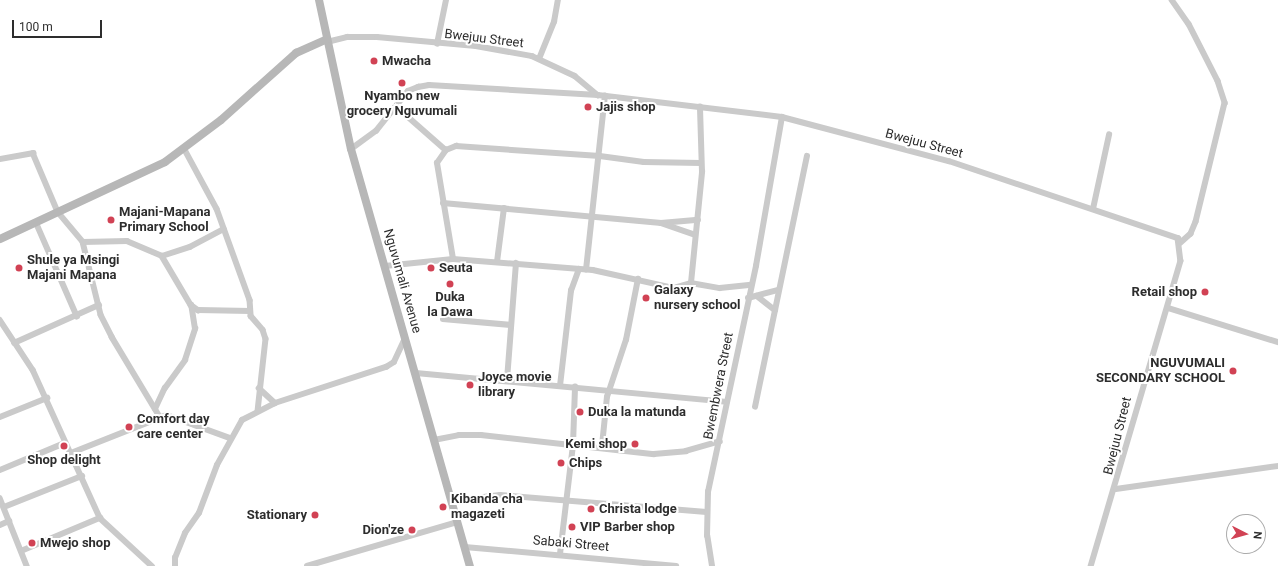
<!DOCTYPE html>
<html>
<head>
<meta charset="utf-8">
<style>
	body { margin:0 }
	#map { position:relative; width:1278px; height:566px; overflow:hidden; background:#fff; font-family:Roboto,sans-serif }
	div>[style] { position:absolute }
	.street>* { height:5.5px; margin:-2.75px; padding:0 2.75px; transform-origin:2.75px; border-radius:2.75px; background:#cacaca }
	.secondary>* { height:8px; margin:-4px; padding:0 4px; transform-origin:4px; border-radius:4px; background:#b7b7b7 }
	.dots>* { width:11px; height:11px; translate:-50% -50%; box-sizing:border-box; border:2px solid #fff; border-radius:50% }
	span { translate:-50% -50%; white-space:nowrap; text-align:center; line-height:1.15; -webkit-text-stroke:4px #fff; paint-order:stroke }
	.street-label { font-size:13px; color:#2d2d2d }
	.poi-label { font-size:13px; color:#2d2d2d; font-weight:700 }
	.left { translate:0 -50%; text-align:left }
	.right { translate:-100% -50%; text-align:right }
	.north { position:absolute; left:1226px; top:514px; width:40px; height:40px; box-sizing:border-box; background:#fff; border:1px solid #ababab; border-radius:50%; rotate:96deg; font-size:11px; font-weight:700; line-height:16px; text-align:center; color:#2d2d2d }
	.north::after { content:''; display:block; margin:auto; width:14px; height:18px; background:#d14254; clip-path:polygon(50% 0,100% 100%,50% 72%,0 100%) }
	.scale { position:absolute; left:12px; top:20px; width:90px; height:18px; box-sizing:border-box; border:2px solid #2d2d2d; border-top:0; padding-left:5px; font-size:12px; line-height:14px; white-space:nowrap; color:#2d2d2d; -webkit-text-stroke:3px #fff; paint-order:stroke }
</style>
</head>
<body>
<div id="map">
	<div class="street">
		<div style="left:1172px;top:0;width:29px;rotate:55deg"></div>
		<div style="left:1189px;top:24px;width:64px;rotate:63deg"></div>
		<div style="left:1218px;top:81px;width:23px;rotate:72deg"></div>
		<div style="left:1225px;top:103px;width:122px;rotate:103.7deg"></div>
		<div style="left:1196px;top:222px;width:13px;rotate:113deg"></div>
		<div style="left:1191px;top:234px;width:13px;rotate:138deg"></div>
		<div style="left:327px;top:42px;width:21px;rotate:-14deg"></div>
		<div style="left:347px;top:37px;width:30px"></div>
		<div style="left:377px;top:37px;width:99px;rotate:5.2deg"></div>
		<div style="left:476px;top:46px;width:57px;rotate:10.1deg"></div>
		<div style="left:532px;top:56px;width:47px;rotate:24.9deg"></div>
		<div style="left:575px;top:76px;width:30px;rotate:40deg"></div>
		<div style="left:598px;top:95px;width:185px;rotate:6.8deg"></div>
		<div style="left:782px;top:117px;width:173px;rotate:14.8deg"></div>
		<div style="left:949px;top:161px;width:242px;rotate:18.6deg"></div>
		<div style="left:1178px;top:238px;width:23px;rotate:83deg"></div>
		<div style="left:1181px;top:261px;width:318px;rotate:106.4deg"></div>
		<div style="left:437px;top:44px;width:45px;rotate:-78.4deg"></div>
		<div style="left:539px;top:59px;width:40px;rotate:-68deg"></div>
		<div style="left:554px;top:22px;width:22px;rotate:-80deg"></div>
		<div style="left:397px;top:107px;width:65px;rotate:41.3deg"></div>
		<div style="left:184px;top:148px;width:69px;rotate:61.6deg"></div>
		<div style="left:217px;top:209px;width:97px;rotate:70.1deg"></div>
		<div style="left:250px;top:300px;width:16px;rotate:86deg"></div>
		<div style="left:251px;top:316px;width:18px;rotate:49deg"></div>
		<div style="left:263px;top:330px;width:9px;rotate:72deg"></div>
		<div style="left:266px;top:339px;width:72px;rotate:96.3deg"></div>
		<div style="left:351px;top:149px;width:31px;rotate:-36deg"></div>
		<div style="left:376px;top:131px;width:51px;rotate:-51.3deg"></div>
		<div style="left:408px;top:91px;width:11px;rotate:-22deg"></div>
		<div style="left:418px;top:87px;width:11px;rotate:-10deg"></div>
		<div style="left:429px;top:85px;width:169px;rotate:3.4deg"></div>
		<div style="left:0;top:159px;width:34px;rotate:-10deg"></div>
		<div style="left:33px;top:153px;width:64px;rotate:67deg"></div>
		<div style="left:58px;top:212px;width:39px;rotate:50deg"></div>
		<div style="left:83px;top:242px;width:75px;rotate:76.1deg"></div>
		<div style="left:101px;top:315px;width:25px;rotate:63deg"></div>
		<div style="left:112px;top:337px;width:93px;rotate:59deg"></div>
		<div style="left:443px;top:203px;width:219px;rotate:5.2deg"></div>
		<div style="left:661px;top:223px;width:37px;rotate:-5deg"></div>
		<div style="left:1093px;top:209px;width:76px;rotate:-77.8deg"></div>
		<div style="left:36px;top:222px;width:103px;rotate:66.4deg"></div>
		<div style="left:661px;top:223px;width:36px;rotate:19deg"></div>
		<div style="left:83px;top:242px;width:44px;rotate:-1.3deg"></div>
		<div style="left:127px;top:241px;width:38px;rotate:23deg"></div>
		<div style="left:162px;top:256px;width:57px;rotate:59.4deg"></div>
		<div style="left:191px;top:305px;width:9px;rotate:36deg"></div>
		<div style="left:198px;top:310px;width:52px;rotate:1.1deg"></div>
		<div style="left:162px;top:256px;width:29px;rotate:-18deg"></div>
		<div style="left:190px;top:247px;width:38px;rotate:-28deg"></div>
		<div style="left:453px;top:259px;width:97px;rotate:-99.5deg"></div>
		<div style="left:437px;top:163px;width:16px;rotate:-55deg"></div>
		<div style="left:446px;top:150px;width:11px;rotate:-22deg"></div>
		<div style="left:456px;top:146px;width:144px;rotate:4deg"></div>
		<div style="left:600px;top:156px;width:44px;rotate:7.8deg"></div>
		<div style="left:644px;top:162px;width:57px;rotate:1deg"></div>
		<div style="left:497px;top:262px;width:54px;rotate:-82.6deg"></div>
		<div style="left:385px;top:266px;width:68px;rotate:-5.9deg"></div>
		<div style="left:453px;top:259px;width:140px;rotate:4.5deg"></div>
		<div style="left:593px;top:270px;width:83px;rotate:12.5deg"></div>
		<div style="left:674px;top:288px;width:18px;rotate:-16deg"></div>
		<div style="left:691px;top:283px;width:29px;rotate:10deg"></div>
		<div style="left:720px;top:288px;width:31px;rotate:-6deg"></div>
		<div style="left:586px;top:270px;width:175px;rotate:-83.8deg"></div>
		<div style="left:691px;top:283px;width:112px;rotate:-84.3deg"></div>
		<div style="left:702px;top:172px;width:65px;rotate:-91.8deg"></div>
		<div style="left:757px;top:296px;width:23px;rotate:38deg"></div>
		<div style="left:748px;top:298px;width:31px;rotate:-15deg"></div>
		<div style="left:1168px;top:308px;width:115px;rotate:17.2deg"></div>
		<div style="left:443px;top:319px;width:68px;rotate:5deg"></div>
		<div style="left:0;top:320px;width:60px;rotate:56.6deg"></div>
		<div style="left:33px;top:370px;width:162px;rotate:65.6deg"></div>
		<div style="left:100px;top:518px;width:71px;rotate:42.7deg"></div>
		<div style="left:14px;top:343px;width:93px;rotate:-24.1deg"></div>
		<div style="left:416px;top:373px;width:312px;rotate:5.3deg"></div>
		<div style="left:507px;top:380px;width:117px;rotate:-85.6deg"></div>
		<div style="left:560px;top:386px;width:96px;rotate:-83.4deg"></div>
		<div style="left:571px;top:291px;width:23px;rotate:-70deg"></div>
		<div style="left:259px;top:388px;width:22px;rotate:43deg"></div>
		<div style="left:755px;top:407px;width:256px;rotate:-78.3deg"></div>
		<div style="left:155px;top:409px;width:23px;rotate:-65deg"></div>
		<div style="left:165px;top:388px;width:34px;rotate:-54deg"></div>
		<div style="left:185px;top:360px;width:33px;rotate:-72deg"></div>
		<div style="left:195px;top:329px;width:24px;rotate:-99deg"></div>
		<div style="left:0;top:417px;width:51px;rotate:-22deg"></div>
		<div style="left:434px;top:440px;width:25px;rotate:-11deg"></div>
		<div style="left:459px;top:435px;width:22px"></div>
		<div style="left:481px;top:435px;width:174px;rotate:6.3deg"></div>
		<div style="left:654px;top:454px;width:32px;rotate:-5deg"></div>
		<div style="left:686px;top:451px;width:35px;rotate:-16deg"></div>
		<div style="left:602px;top:446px;width:49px;rotate:-84.2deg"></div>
		<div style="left:607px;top:397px;width:60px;rotate:-71.6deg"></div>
		<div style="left:626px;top:340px;width:62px;rotate:-78.9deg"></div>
		<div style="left:71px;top:453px;width:103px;rotate:-21.6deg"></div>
		<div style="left:167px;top:415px;width:67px;rotate:20.1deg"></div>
		<div style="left:0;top:470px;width:70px;rotate:-22.6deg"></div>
		<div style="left:1116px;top:489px;width:164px;rotate:-8.1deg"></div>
		<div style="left:0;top:498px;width:73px;rotate:68.3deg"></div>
		<div style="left:451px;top:501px;width:49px;rotate:-7deg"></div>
		<div style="left:500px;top:495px;width:207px;rotate:4.7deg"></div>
		<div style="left:4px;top:507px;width:84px;rotate:-21.7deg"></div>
		<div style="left:0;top:525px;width:10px;rotate:-24deg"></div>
		<div style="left:465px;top:547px;width:212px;rotate:5.1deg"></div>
		<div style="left:21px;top:551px;width:86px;rotate:-22.7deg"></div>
		<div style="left:560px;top:554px;width:110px;rotate:-83.2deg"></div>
		<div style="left:573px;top:445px;width:58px;rotate:-88deg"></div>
		<div style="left:175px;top:566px;width:8px;rotate:-90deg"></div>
		<div style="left:175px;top:558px;width:27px;rotate:-68deg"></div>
		<div style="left:185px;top:533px;width:24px;rotate:-55deg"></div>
		<div style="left:199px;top:513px;width:51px;rotate:-69.4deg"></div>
		<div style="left:217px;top:465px;width:51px;rotate:-60.9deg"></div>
		<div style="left:242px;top:420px;width:37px;rotate:-27deg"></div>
		<div style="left:275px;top:403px;width:117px;rotate:-18deg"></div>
		<div style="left:386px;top:367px;width:9px;rotate:-32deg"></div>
		<div style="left:394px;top:362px;width:26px;rotate:-65deg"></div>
		<div style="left:307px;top:566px;width:156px;rotate:-16.3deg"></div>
		<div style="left:712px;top:566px;width:30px;rotate:-99deg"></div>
		<div style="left:707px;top:536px;width:44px;rotate:-88.7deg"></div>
		<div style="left:708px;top:492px;width:231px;rotate:-78deg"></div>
		<div style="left:756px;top:266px;width:151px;rotate:-80.1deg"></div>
	</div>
	<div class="secondary">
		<div style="left:319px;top:0;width:152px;rotate:77.9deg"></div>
		<div style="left:351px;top:149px;width:434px;rotate:74.1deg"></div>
		<div style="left:0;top:239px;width:182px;rotate:-25deg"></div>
		<div style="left:165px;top:162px;width:70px;rotate:-36.9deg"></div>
		<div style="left:221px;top:120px;width:101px;rotate:-41.8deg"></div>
		<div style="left:296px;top:53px;width:34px;rotate:-24deg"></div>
	</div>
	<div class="dots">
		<div style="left:374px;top:61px;background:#d14254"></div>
		<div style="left:402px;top:83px;background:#d14254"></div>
		<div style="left:588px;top:107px;background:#d14254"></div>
		<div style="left:111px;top:220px;background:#d14254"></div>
		<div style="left:19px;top:268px;background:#d14254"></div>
		<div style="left:431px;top:268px;background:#d14254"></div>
		<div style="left:450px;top:284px;background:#d14254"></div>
		<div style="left:1205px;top:292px;background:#d14254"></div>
		<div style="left:646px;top:298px;background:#d14254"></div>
		<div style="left:1233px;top:371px;background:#d14254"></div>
		<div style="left:470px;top:385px;background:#d14254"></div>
		<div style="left:580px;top:412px;background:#d14254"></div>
		<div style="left:129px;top:427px;background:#d14254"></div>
		<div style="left:635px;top:444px;background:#d14254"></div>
		<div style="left:64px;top:446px;background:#d14254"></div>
		<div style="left:561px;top:463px;background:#d14254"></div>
		<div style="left:443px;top:507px;background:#d14254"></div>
		<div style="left:591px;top:509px;background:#d14254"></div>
		<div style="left:315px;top:515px;background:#d14254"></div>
		<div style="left:572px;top:527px;background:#d14254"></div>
		<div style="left:412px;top:530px;background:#d14254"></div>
		<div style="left:32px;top:543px;background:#d14254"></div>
	</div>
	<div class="street-label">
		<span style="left:484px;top:39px;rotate:7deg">Bwejuu Street</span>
		<span style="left:924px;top:144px;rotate:15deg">Bwejuu Street</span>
		<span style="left:402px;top:281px;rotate:74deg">Nguvumali Avenue</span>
		<span style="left:719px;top:386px;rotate:-79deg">Bwembwera Street</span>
		<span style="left:1118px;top:436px;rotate:-76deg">Bwejuu Street</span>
		<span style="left:571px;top:544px;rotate:5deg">Sabaki Street</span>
	</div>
	<div class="poi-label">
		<span class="left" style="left:382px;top:61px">Mwacha</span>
		<span style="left:402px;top:104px">Nyambo new<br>grocery Nguvumali</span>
		<span class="left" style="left:596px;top:107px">Jajis shop</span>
		<span class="left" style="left:119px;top:220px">Majani-Mapana<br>Primary School</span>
		<span class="left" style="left:27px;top:268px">Shule ya Msingi<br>Majani Mapana</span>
		<span class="left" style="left:439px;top:268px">Seuta</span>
		<span class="left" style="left:654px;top:298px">Galaxy<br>nursery school</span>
		<span class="right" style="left:1197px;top:292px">Retail shop</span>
		<span style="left:450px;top:305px">Duka<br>la Dawa</span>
		<span class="right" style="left:1225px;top:371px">NGUVUMALI<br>SECONDARY SCHOOL</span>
		<span class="left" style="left:478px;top:385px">Joyce movie<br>library</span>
		<span class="left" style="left:588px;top:412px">Duka la matunda</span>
		<span class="left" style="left:137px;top:427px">Comfort day<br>care center</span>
		<span class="right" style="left:627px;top:444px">Kemi shop</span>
		<span style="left:64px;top:460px">Shop delight</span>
		<span class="left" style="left:569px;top:463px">Chips</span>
		<span class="left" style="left:451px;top:507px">Kibanda cha<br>magazeti</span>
		<span class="left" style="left:599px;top:509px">Christa lodge</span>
		<span class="right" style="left:307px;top:515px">Stationary</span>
		<span class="left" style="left:580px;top:527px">VIP Barber shop</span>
		<span class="right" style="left:404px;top:530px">Dion'ze</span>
		<span class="left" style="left:40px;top:543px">Mwejo shop</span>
	</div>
	<div class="north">N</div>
	<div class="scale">100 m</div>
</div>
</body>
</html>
